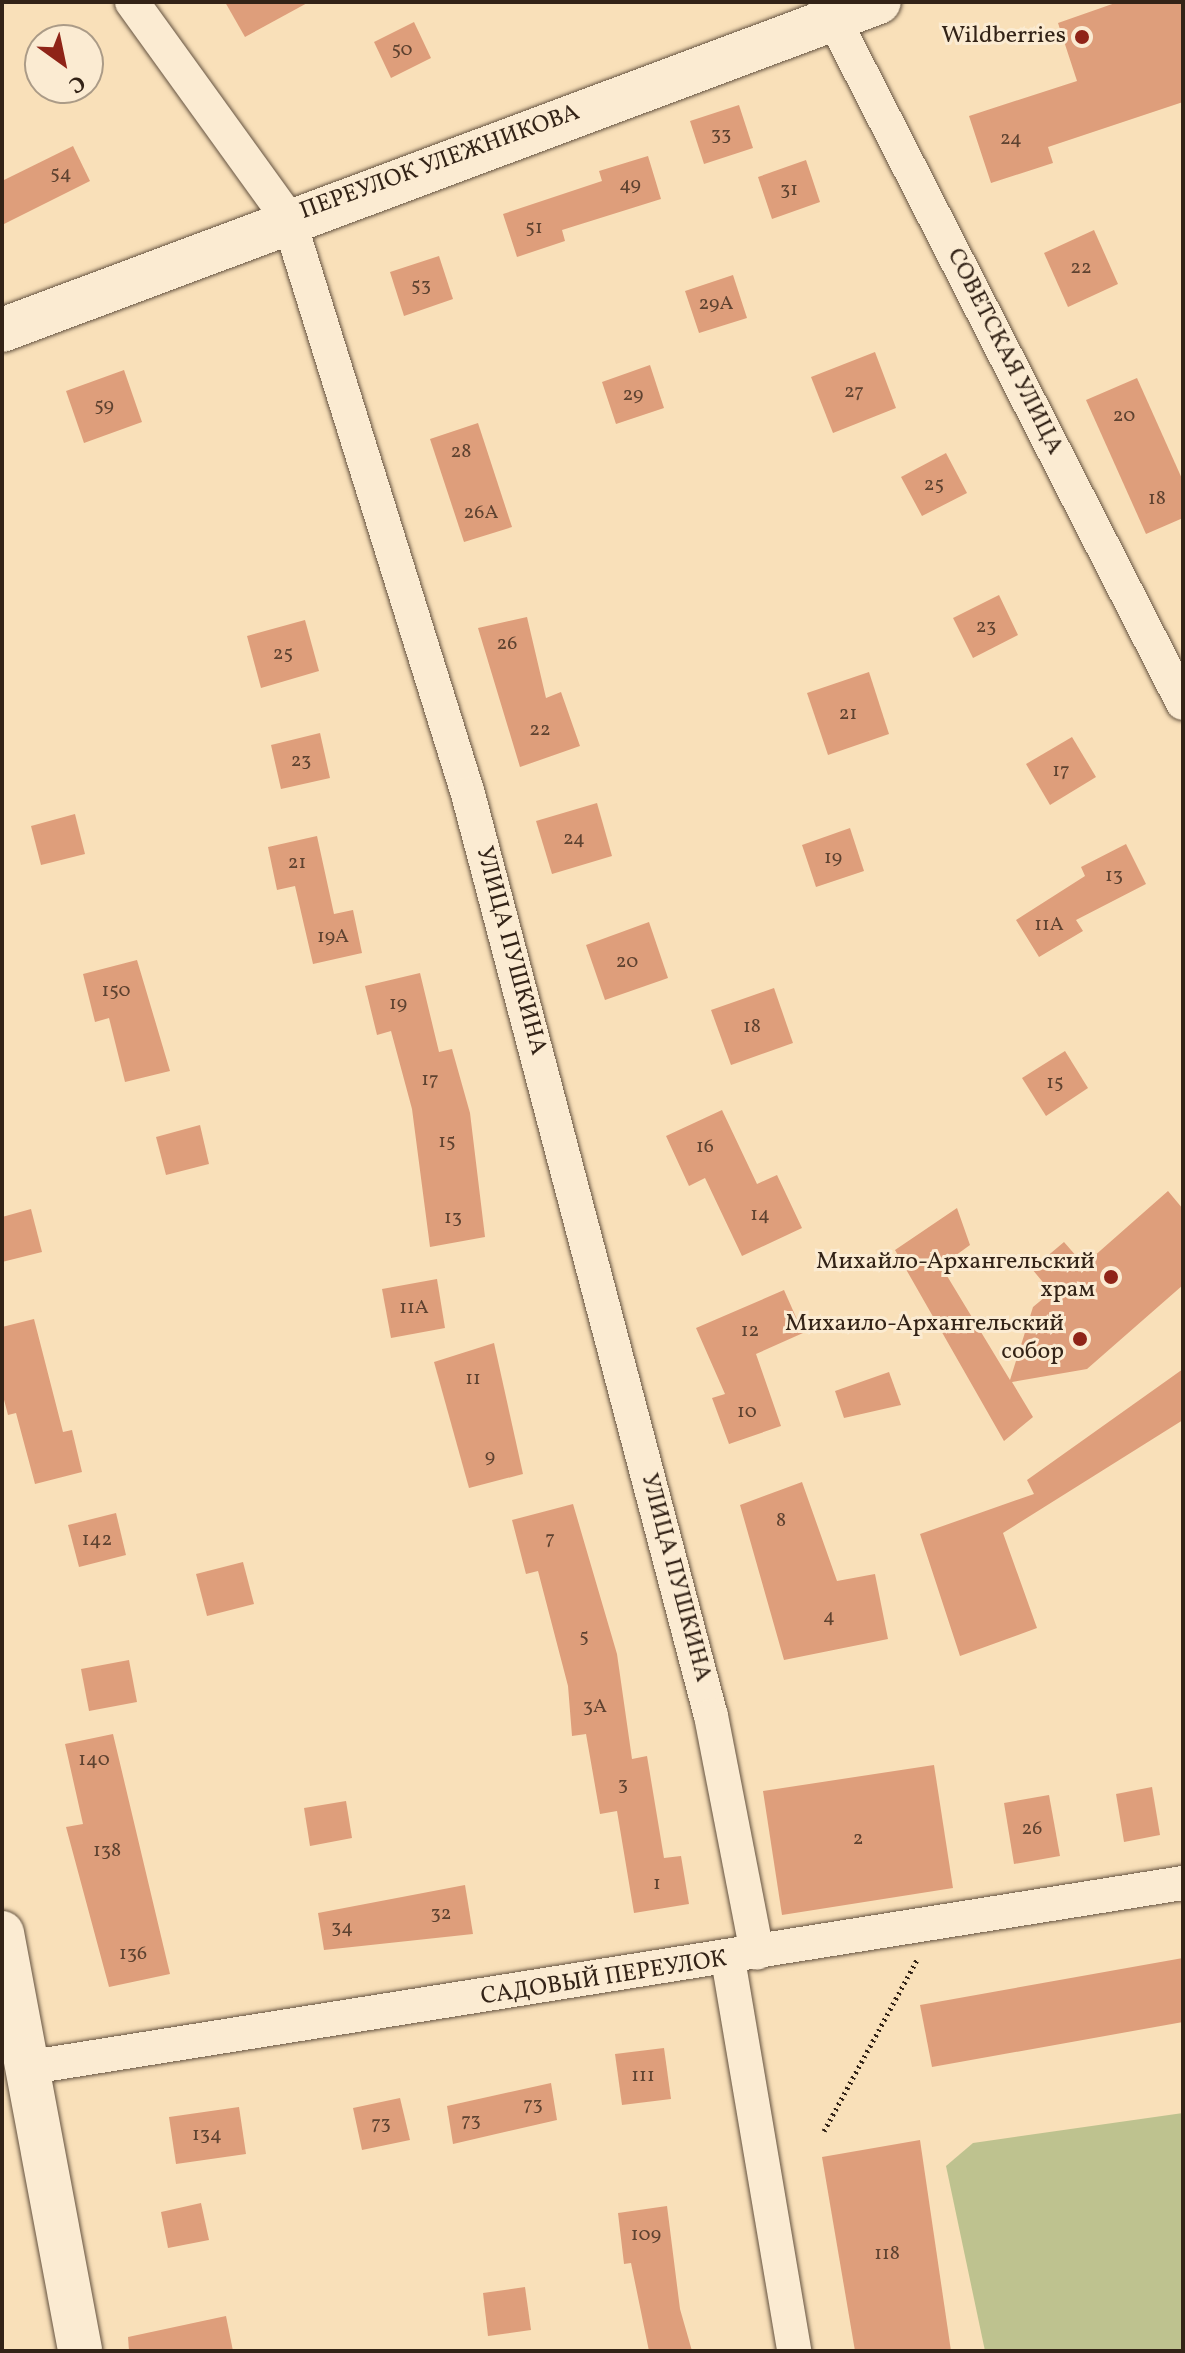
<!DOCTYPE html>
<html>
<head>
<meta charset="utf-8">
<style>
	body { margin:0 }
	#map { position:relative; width:1185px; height:2353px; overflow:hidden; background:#f9e0b9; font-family:Vollkorn,serif }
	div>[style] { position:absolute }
	.green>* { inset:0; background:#bec28f }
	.building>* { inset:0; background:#de9e7b }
	.path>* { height:5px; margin-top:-2.5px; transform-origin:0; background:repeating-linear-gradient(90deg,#332317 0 2px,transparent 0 6px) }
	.roads { filter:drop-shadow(0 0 2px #645240) drop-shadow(0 0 2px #645240) }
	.street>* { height:34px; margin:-17px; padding:0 17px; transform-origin:17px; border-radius:17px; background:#fbebd2 }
	.secondary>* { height:44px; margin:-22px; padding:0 22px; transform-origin:22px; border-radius:22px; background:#fbebd2 }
	.dots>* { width:22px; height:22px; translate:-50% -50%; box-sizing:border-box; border:4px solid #fbebd2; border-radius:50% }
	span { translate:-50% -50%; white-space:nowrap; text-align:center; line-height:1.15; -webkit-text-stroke:6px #fbebd2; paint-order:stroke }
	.number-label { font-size:20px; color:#5e4230 }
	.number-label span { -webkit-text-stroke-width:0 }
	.poi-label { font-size:24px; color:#332317 }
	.right { translate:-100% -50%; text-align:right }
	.street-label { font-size:24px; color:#332317 }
	.frame { position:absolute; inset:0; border:4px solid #332317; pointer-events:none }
	.north { position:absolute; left:24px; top:24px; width:80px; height:80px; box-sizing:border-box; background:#fbebd2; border:2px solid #ab9b87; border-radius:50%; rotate:147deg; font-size:22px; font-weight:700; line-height:32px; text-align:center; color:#332317 }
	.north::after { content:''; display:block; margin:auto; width:28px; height:36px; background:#8f2418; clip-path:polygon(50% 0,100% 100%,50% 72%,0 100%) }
</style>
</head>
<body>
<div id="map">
	<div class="green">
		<div style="clip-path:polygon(1183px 2113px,1183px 2351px,985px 2351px,946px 2166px,973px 2143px)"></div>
	</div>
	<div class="building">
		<div style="clip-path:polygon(225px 2px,309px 2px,245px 37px)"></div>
		<div style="clip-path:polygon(1118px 2px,1183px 2px,1183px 102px,1048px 147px,1053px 163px,991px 183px,969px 116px,1077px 81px,1058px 23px)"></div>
		<div style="clip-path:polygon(414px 22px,431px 58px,391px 78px,374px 42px)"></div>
		<div style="clip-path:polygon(739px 105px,753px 148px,704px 164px,690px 121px)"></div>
		<div style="clip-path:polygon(73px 146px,90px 181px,2px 225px,2px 181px)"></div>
		<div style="clip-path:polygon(648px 156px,661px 199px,562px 230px,565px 241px,517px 257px,503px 214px,602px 181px,599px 171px)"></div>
		<div style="clip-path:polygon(806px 160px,820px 202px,772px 219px,758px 177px)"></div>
		<div style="clip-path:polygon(1094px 230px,1118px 284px,1068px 307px,1044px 253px)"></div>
		<div style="clip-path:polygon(439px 256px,453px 299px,404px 316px,390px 272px)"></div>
		<div style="clip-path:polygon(733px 275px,747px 318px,699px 333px,685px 291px)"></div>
		<div style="clip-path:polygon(875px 352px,896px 408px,833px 433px,811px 377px)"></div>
		<div style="clip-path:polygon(650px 365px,664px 408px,616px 424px,602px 382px)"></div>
		<div style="clip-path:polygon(124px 370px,142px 422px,84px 443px,66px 391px)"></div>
		<div style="clip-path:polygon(1137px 378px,1183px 481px,1183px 518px,1146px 534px,1086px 400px)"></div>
		<div style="clip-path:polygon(478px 423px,512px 527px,464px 542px,430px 439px)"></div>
		<div style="clip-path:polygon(946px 453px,967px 493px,922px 516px,901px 477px)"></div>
		<div style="clip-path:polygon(999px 595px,1018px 635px,973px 658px,953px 618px)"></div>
		<div style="clip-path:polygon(527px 617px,546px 698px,561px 692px,580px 746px,520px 767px,478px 628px)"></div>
		<div style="clip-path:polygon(305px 620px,319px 671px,261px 688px,247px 636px)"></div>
		<div style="clip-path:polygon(869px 672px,889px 734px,828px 755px,807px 693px)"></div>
		<div style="clip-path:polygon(320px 733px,330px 778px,281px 789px,271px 745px)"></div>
		<div style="clip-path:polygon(1072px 737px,1096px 777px,1050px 805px,1026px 764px)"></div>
		<div style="clip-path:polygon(597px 803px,612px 856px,552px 874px,536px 821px)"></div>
		<div style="clip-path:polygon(75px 814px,85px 854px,41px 865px,31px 826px)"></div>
		<div style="clip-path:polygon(850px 828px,864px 871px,816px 887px,802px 845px)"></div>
		<div style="clip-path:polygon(317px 836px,334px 914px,353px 910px,362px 953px,313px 964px,295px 886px,277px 890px,268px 847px)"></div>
		<div style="clip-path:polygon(1126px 844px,1146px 884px,1076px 920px,1083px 931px,1039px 957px,1016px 920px,1085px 876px,1081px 867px)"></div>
		<div style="clip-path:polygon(649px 922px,668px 978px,605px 1000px,586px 945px)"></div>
		<div style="clip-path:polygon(137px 960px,170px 1071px,125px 1082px,109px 1018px,95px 1022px,83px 974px)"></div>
		<div style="clip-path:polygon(420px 973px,439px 1052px,452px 1049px,470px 1113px,485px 1237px,430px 1247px,412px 1109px,391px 1031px,377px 1035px,365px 986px)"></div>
		<div style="clip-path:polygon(774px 988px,793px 1043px,731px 1065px,711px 1010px)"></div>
		<div style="clip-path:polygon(1065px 1051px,1088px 1088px,1046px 1116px,1022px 1078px)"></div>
		<div style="clip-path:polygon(722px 1110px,757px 1184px,777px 1175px,802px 1228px,742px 1256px,705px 1178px,689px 1186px,666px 1136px)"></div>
		<div style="clip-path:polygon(200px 1125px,209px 1164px,166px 1175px,156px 1137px)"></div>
		<div style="clip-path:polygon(1168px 1191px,1183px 1209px,1183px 1285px,1087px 1369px,1012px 1382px,1033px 1417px,1004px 1441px,895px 1250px,957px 1208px,970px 1245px,941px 1266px,1010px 1380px,1033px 1307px,1051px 1292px,1032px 1269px,1064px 1242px,1084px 1265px)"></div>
		<div style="clip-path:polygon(31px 1209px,42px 1252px,2px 1262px,2px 1217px)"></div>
		<div style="clip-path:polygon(437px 1279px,445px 1328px,391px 1338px,382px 1289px)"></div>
		<div style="clip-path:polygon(784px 1290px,803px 1333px,756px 1354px,781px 1426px,729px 1444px,712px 1398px,725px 1394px,696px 1328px)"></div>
		<div style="clip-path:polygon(34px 1319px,63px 1432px,72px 1430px,82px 1472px,35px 1484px,16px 1413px,8px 1415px,2px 1392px,2px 1327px)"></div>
		<div style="clip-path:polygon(494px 1343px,523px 1474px,469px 1488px,434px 1362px)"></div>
		<div style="clip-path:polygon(1183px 1369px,1183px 1420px,1003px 1533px,1037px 1628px,960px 1656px,920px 1534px,1034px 1494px,1027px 1480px)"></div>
		<div style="clip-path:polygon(889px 1372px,901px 1405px,844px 1418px,835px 1391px)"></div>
		<div style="clip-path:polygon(802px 1482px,837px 1581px,875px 1574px,888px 1639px,784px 1660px,740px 1505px)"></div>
		<div style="clip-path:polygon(573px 1504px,617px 1654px,632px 1759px,647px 1756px,664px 1858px,681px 1856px,689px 1904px,634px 1913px,617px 1811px,600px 1814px,586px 1734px,572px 1736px,568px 1686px,538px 1571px,526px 1574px,512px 1520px)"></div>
		<div style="clip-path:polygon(116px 1513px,126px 1555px,79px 1567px,68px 1525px)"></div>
		<div style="clip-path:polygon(243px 1562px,254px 1604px,207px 1616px,196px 1574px)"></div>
		<div style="clip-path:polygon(129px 1660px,137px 1702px,89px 1711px,81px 1669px)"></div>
		<div style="clip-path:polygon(113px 1734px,170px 1974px,109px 1987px,66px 1827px,83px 1824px,65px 1744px)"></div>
		<div style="clip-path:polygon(934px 1765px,953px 1888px,782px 1915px,763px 1791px)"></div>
		<div style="clip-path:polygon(1152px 1787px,1160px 1835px,1124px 1842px,1116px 1794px)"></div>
		<div style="clip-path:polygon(1049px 1795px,1060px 1856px,1014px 1864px,1004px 1803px)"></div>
		<div style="clip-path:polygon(346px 1801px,352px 1838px,310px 1846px,304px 1808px)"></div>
		<div style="clip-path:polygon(465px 1885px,473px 1934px,324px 1950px,318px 1913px)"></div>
		<div style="clip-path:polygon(1183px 1958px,1183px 2022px,932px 2067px,920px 2005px)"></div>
		<div style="clip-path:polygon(664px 2048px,671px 2099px,622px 2105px,615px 2054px)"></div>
		<div style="clip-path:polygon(551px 2083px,557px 2120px,453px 2144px,447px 2106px)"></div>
		<div style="clip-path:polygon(400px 2098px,410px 2140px,362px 2150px,353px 2108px)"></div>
		<div style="clip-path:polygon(239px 2107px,246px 2154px,176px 2164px,169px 2117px)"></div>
		<div style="clip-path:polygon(920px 2140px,951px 2351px,855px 2351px,822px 2157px)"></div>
		<div style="clip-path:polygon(201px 2203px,209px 2240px,168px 2248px,161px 2212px)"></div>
		<div style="clip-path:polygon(667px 2206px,680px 2309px,692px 2351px,649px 2351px,631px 2263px,624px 2264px,618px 2213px)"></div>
		<div style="clip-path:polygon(525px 2287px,531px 2330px,488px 2336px,483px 2293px)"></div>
		<div style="clip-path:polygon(226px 2316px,233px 2351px,129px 2351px,128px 2337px)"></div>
	</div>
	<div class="path">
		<div style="left:824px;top:2131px;width:195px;rotate:-61.5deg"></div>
	</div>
	<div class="roads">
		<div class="street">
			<div style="left:132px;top:2px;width:269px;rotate:54.2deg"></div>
			<div style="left:289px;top:220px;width:601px;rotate:72.68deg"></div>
			<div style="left:468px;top:794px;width:953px;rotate:75.24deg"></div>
			<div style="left:711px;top:1716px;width:241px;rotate:79deg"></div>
			<div style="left:825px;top:2px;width:787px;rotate:62.95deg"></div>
			<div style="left:728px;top:1959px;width:398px;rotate:80.4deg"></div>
			<div style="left:25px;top:2068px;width:1173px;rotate:-9.08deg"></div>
		</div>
		<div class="secondary">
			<div style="left:2px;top:330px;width:936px;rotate:-20.51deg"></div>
			<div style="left:2px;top:1933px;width:425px;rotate:79.4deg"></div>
		</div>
	</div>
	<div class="dots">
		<div style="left:1082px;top:37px;background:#8f2418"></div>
		<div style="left:1111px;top:1277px;background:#8f2418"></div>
		<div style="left:1080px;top:1339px;background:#8f2418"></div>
	</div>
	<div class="number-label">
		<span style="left:402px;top:50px">50</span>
		<span style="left:721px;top:135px">33</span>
		<span style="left:1011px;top:139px">24</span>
		<span style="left:61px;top:174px">54</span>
		<span style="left:630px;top:185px">49</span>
		<span style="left:789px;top:190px">31</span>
		<span style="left:534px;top:228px">51</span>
		<span style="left:1081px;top:268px">22</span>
		<span style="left:421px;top:286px">53</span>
		<span style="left:716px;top:304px">29А</span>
		<span style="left:854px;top:392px">27</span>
		<span style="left:633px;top:395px">29</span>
		<span style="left:104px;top:406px">59</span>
		<span style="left:1124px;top:416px">20</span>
		<span style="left:461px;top:452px">28</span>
		<span style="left:934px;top:485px">25</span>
		<span style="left:1157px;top:499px">18</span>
		<span style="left:481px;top:513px">26А</span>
		<span style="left:986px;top:627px">23</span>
		<span style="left:507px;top:644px">26</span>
		<span style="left:283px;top:654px">25</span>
		<span style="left:848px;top:714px">21</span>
		<span style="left:540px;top:730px">22</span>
		<span style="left:301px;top:761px">23</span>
		<span style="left:1061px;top:771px">17</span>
		<span style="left:574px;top:839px">24</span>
		<span style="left:833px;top:858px">19</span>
		<span style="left:297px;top:863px">21</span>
		<span style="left:1114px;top:876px">13</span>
		<span style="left:1049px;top:925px">11А</span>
		<span style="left:333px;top:937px">19А</span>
		<span style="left:627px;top:962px">20</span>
		<span style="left:116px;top:991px">150</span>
		<span style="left:398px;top:1004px">19</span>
		<span style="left:752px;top:1027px">18</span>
		<span style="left:430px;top:1080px">17</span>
		<span style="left:1055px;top:1083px">15</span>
		<span style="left:447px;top:1142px">15</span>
		<span style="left:705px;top:1147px">16</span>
		<span style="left:760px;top:1215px">14</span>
		<span style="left:453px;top:1218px">13</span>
		<span style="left:414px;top:1308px">11А</span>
		<span style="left:750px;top:1331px">12</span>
		<span style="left:473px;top:1379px">11</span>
		<span style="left:747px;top:1412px">10</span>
		<span style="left:490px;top:1457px">9</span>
		<span style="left:781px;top:1521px">8</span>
		<span style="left:550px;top:1539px">7</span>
		<span style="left:97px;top:1540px">142</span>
		<span style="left:829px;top:1617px">4</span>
		<span style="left:584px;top:1637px">5</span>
		<span style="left:595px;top:1707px">3А</span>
		<span style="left:94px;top:1760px">140</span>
		<span style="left:623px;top:1785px">3</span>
		<span style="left:1032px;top:1829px">26</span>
		<span style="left:858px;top:1839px">2</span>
		<span style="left:107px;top:1851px">138</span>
		<span style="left:657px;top:1884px">1</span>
		<span style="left:441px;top:1914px">32</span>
		<span style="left:342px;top:1928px">34</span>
		<span style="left:133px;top:1954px">136</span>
		<span style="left:643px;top:2076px">111</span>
		<span style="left:533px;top:2105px">73</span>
		<span style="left:471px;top:2121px">73</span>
		<span style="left:381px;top:2124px">73</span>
		<span style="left:207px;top:2135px">134</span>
		<span style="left:646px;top:2235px">109</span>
		<span style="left:887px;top:2254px">118</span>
	</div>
	<div class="poi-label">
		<span class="right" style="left:1066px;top:37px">Wildberries</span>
		<span class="right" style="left:1095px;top:1277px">Михайло-Архангельский<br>храм</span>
		<span class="right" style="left:1064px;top:1339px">Михаило-Архангельский<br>собор</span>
	</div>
	<div class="street-label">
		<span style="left:440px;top:163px;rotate:-20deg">ПЕРЕУЛОК УЛЕЖНИКОВА</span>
		<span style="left:1004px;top:352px;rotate:63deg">СОВЕТСКАЯ УЛИЦА</span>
		<span style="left:510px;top:951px;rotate:75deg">УЛИЦА ПУШКИНА</span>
		<span style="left:675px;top:1578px;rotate:75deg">УЛИЦА ПУШКИНА</span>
		<span style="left:604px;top:1979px;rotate:-9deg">САДОВЫЙ ПЕРЕУЛОК</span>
	</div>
	<div class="frame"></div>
	<div class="north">С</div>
</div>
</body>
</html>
